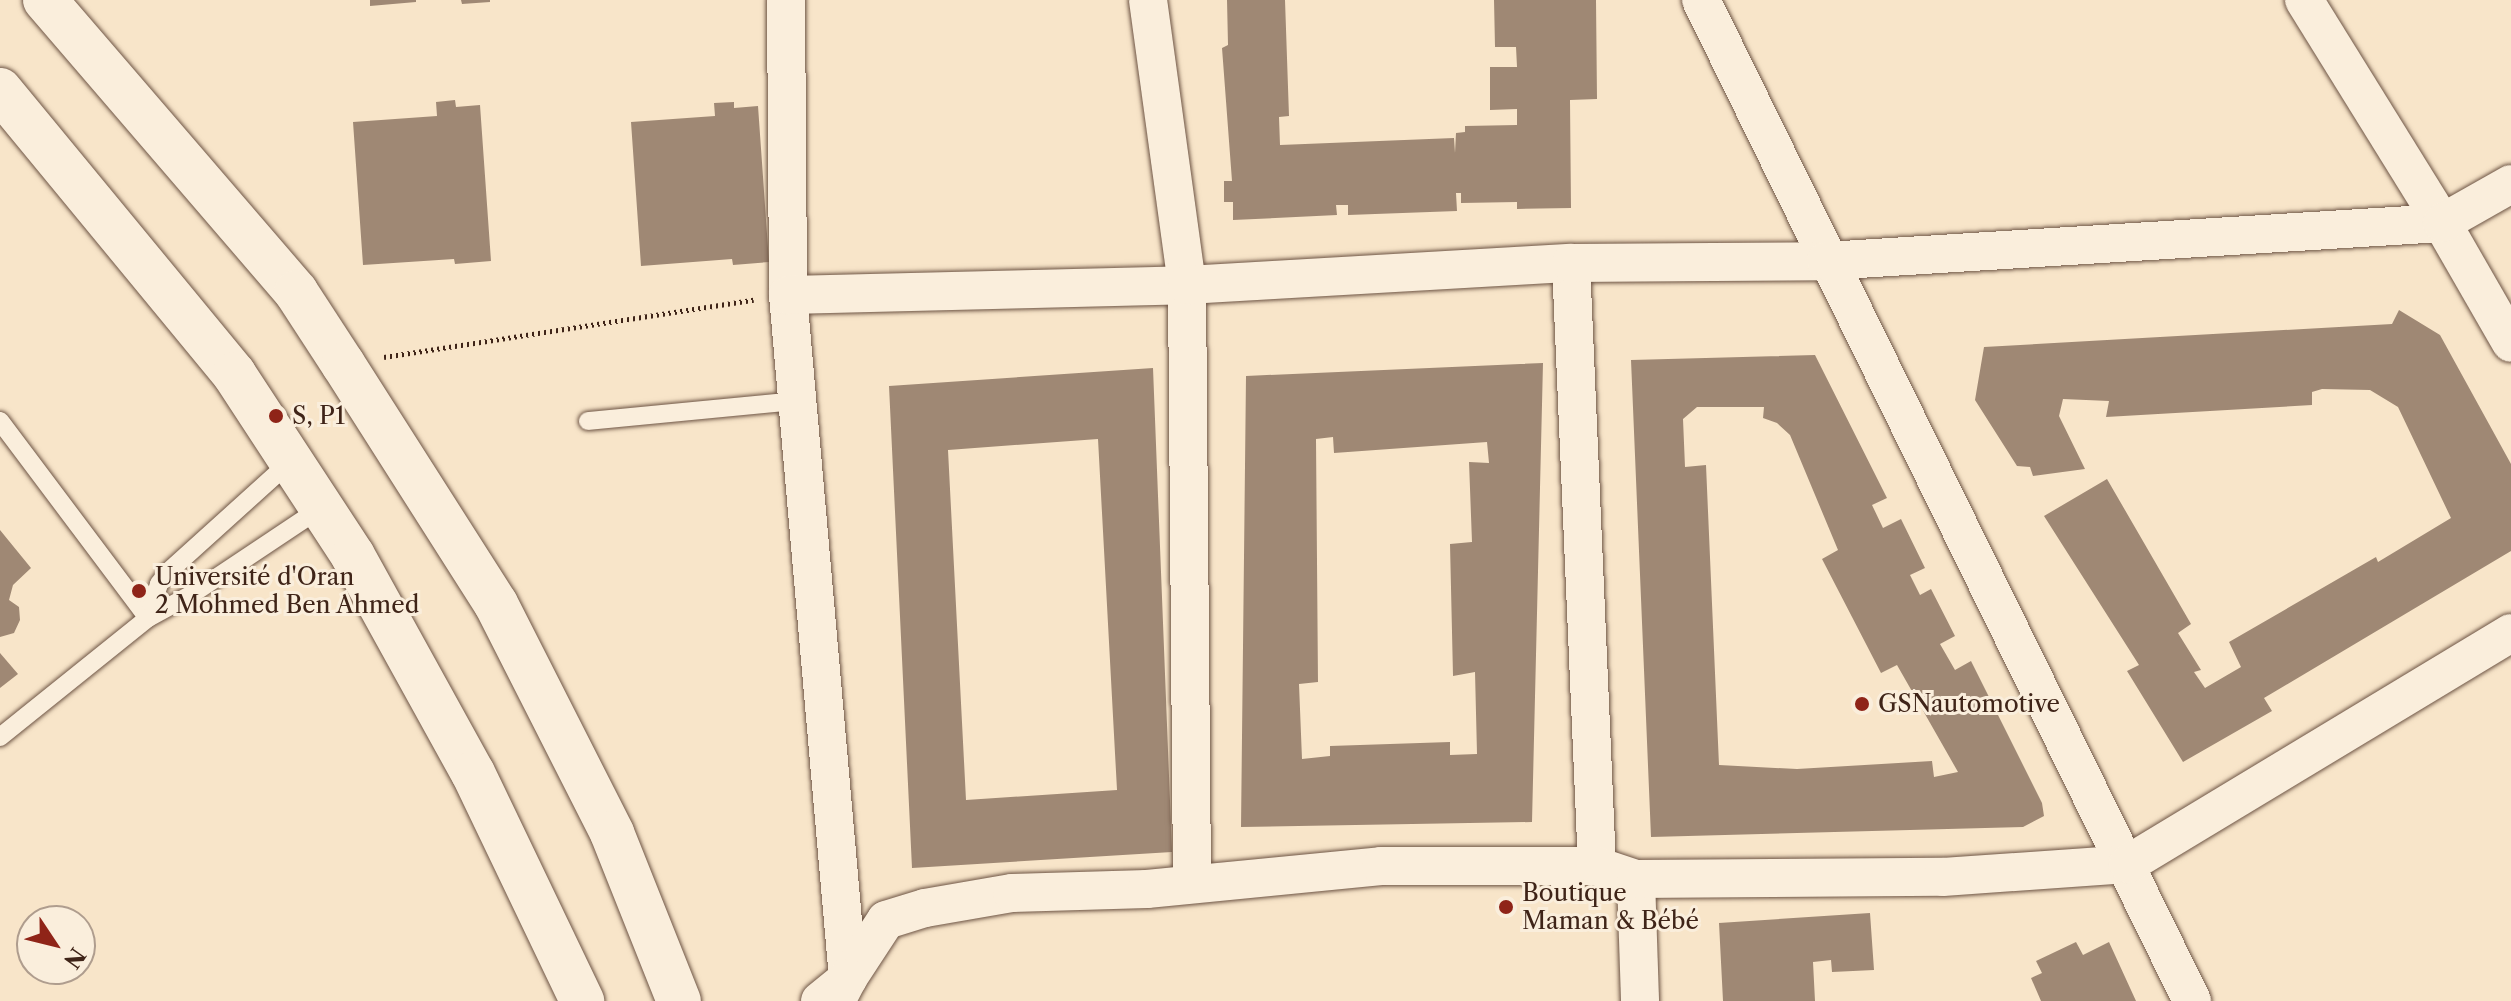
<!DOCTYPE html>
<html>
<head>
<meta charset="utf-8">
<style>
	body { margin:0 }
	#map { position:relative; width:2511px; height:1001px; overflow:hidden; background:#f8e5c9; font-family:"Libre Caslon Text",serif }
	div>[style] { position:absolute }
	.building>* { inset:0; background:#9f8874 }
	.path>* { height:5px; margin-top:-2.5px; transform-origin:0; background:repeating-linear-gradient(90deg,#3f2418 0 2px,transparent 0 6px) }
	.roads { filter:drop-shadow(0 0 2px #6d5444) drop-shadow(0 0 2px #6d5444) }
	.lane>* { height:18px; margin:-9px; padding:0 9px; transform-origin:9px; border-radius:9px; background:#faeedc }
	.street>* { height:38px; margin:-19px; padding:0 19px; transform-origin:19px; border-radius:19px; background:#faeedc }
	.secondary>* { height:44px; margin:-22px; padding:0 22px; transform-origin:22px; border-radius:22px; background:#faeedc }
	.dots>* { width:22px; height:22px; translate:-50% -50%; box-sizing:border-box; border:4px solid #faeedc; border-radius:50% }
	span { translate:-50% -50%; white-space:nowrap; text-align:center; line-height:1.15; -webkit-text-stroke:6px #faeedc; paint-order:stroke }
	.poi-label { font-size:24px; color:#3f2418 }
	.left { translate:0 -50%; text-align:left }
	.north { position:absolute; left:16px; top:905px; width:80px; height:80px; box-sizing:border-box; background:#faeedc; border:2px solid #af9d8e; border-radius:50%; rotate:125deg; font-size:22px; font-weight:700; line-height:32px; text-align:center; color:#3f2418 }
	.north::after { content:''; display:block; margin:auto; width:28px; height:36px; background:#8f2418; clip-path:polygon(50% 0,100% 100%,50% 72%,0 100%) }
</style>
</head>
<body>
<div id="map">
	<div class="building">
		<div style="clip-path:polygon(370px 0,416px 0,416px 2px,370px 6px)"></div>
		<div style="clip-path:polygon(461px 0,490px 0,490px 2px,462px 4px)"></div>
		<div style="clip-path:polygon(1227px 0,1285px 0,1289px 116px,1279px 117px,1280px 145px,1454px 138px,1455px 153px,1456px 133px,1465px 132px,1465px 126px,1517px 125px,1517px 109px,1490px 110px,1490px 67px,1517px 67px,1516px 47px,1495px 47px,1494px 0,1596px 0,1597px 99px,1570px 100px,1571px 208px,1517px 209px,1517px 202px,1461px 203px,1461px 193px,1456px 193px,1457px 211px,1348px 215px,1348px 205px,1336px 205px,1337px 215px,1233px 220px,1233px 202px,1224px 202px,1224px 181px,1232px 181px,1222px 48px,1228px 45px)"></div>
		<div style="clip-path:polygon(455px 100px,456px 107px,480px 105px,491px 261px,455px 264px,454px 259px,363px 265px,353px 122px,437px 116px,436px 102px)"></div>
		<div style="clip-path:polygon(734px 102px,734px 108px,758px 106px,769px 262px,733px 265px,732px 259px,641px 266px,631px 122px,715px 116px,714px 103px)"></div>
		<div style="clip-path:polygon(2399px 310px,2440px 335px,2511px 464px,2511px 551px,2264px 698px,2272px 711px,2183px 762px,2127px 671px,2139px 665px,2044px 516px,2107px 479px,2191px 624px,2178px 633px,2201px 670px,2194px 672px,2205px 688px,2241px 667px,2229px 642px,2376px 557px,2378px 562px,2451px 518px,2398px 407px,2370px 390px,2322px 389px,2312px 392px,2312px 405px,2106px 417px,2109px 401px,2063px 399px,2059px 416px,2085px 469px,2033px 476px,2030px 467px,2017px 466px,1975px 400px,1984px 347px,2392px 324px)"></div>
		<div style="clip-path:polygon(evenodd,1815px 355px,1887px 498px,1872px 505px,1883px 528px,1901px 519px,1925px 568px,1910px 575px,1920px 595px,1931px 589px,1955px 636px,1940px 644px,1955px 670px,1971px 661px,2042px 803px,2044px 816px,2023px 827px,1651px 837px,1631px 360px,1815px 355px,1697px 407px,1764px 407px,1763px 418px,1777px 423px,1790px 435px,1838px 550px,1822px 559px,1881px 673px,1897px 665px,1958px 772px,1934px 777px,1932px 761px,1797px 769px,1719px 765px,1706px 465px,1685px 467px,1683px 419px,1697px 407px)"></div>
		<div style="clip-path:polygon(evenodd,1543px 363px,1532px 822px,1241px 827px,1246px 376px,1543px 363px,1333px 437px,1334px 453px,1487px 442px,1489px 463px,1469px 462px,1472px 542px,1450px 544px,1453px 676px,1475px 672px,1477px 754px,1450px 755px,1450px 742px,1330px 746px,1330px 756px,1302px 759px,1299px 684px,1318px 682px,1316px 439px,1333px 437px)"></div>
		<div style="clip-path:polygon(evenodd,1153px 368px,1172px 852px,912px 868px,889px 386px,1153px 368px,1098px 439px,1117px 790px,966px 800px,948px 450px,1098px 439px)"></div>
		<div style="clip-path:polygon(0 530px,31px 568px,13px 585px,9px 600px,19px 607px,20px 620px,14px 633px,0 637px)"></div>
		<div style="clip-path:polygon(0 653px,18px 674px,0 688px)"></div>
		<div style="clip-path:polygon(1870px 913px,1874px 970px,1832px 972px,1831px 960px,1813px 962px,1815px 1001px,1723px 1001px,1719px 923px)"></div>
		<div style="clip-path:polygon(2076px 942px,2083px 955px,2109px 942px,2136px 1001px,2041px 1001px,2031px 978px,2042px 973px,2036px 961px)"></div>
	</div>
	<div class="path">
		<div style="left:384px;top:357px;width:374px;rotate:-8.8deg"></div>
	</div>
	<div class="roads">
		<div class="lane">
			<div style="left:0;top:421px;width:246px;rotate:53.1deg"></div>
			<div style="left:588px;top:421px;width:209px;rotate:-5.5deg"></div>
			<div style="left:148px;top:618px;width:36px;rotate:-72deg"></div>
			<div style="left:159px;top:584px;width:15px;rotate:-53deg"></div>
			<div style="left:168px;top:572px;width:166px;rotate:-42.1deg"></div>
			<div style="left:0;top:737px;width:190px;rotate:-38.8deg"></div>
			<div style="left:148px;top:618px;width:50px;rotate:-28.6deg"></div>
			<div style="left:192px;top:594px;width:155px;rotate:-33.7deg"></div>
		</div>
		<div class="street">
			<div style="left:786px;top:0;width:295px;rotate:89.6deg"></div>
			<div style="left:788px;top:295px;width:686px;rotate:84.98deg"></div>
			<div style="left:1148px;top:0;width:288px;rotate:82.2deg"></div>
			<div style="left:1187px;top:285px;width:599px;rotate:89.52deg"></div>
			<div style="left:1701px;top:0;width:1115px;rotate:63.87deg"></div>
			<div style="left:2304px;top:0;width:262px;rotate:58.2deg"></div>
			<div style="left:2442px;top:223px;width:138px;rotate:60.1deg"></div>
			<div style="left:1571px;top:263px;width:604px;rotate:87.53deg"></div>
			<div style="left:788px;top:295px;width:399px;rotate:-1.4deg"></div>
			<div style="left:1187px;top:285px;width:385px;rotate:-3.3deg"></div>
			<div style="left:1571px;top:263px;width:255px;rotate:-0.4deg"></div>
			<div style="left:1826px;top:261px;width:617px;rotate:-3.53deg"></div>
			<div style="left:2442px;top:223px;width:79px;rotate:-29.5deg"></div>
			<div style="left:1636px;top:879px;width:122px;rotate:88.1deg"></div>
			<div style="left:848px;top:978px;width:69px;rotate:-56.8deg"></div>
			<div style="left:886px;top:920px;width:41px;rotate:-17.1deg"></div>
			<div style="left:925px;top:908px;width:88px;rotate:-9.8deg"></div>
			<div style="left:1012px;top:893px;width:135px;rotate:-1.7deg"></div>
			<div style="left:1147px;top:889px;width:235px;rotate:-5.6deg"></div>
			<div style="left:1381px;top:866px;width:216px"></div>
			<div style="left:1597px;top:866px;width:41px;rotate:18.4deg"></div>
			<div style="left:1636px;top:879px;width:307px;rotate:-0.4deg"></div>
			<div style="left:1943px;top:877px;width:185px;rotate:-4deg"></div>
			<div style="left:2128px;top:864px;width:447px;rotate:-31.1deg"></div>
			<div style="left:820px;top:1001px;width:36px;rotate:-39deg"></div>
			<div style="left:848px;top:978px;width:22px;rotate:117deg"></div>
		</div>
		<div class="secondary">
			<div style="left:45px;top:0;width:385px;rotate:49.3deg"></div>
			<div style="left:296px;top:292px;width:86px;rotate:56.9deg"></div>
			<div style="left:343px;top:364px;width:285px;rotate:57.5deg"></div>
			<div style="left:496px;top:604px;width:257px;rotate:63.1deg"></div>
			<div style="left:612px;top:833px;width:181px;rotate:68.3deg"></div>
			<div style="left:0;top:90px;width:368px;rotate:50.5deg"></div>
			<div style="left:234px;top:374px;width:217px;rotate:56.8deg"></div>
			<div style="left:353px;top:556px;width:248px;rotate:61.1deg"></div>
			<div style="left:473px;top:773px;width:253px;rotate:64.4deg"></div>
		</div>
	</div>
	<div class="dots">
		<div style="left:276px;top:416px;background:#8f2418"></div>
		<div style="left:139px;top:591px;background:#8f2418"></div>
		<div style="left:1862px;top:704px;background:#8f2418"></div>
		<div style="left:1506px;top:907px;background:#8f2418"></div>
	</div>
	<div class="poi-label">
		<span class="left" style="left:292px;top:416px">S, P1</span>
		<span class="left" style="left:155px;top:591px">Université d'Oran<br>2 Mohmed Ben Ahmed</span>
		<span class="left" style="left:1878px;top:704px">GSNautomotive</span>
		<span class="left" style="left:1522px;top:907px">Boutique<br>Maman &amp; Bébé</span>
	</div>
	<div class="north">N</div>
</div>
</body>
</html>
